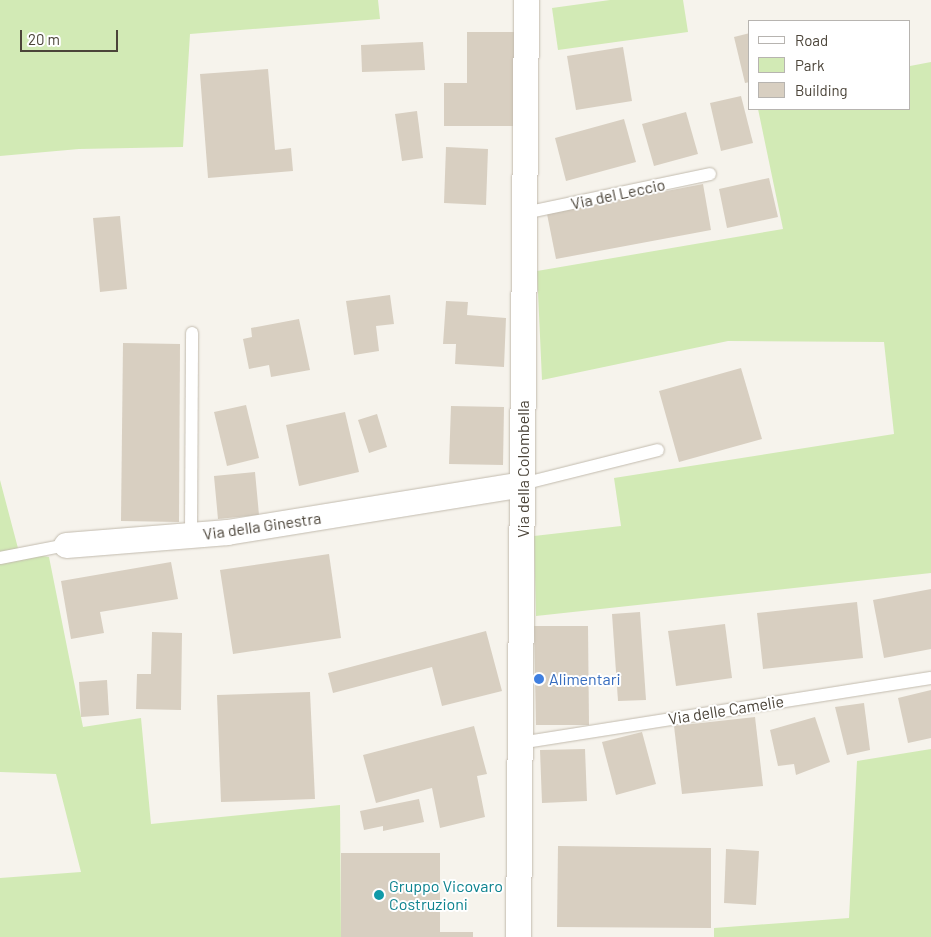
<!DOCTYPE html>
<html>
<head>
<meta charset="utf-8">
<style>
	body { margin:0 }
	#map { position:relative; width:931px; height:937px; overflow:hidden; background:#f6f3ec; font-family:Barlow,sans-serif }
	div>[style] { position:absolute }
	.green>* { inset:0; background:#d2eab5 }
	.building>* { inset:0; background:#d8cfc1 }
	.roads { filter:drop-shadow(0 0 1px #c2bbae) drop-shadow(0 0 1px #c2bbae) }
	.service>* { height:12px; margin:-6px; padding:0 6px; transform-origin:6px; border-radius:6px; background:#fff }
	.minor>* { height:25px; margin:-12.5px; padding:0 12.5px; transform-origin:12.5px; border-radius:12.5px; background:#fff }
	.dots>* { width:14px; height:14px; translate:-50% -50%; box-sizing:border-box; border:2px solid #fff; border-radius:50% }
	span { translate:-50% -50%; white-space:nowrap; text-align:center; line-height:1.15; -webkit-text-stroke:4px #fff; paint-order:stroke }
	.street-label { font-size:16px; color:#4b4439 }
	.shop-label { font-size:16px; color:#366cbe }
	.left { translate:0 -50%; text-align:left }
	.culture-label { font-size:16px; color:#0d838f }
	.legend { position:absolute; left:748px; top:20px; width:162px; height:90px; box-sizing:border-box; background:#fff; border:1px solid #b7b4b0; margin:0; padding:6px 9px; list-style:none; font-size:15px; color:#4b4439 }
	.legend li { display:flex; align-items:center; gap:10px; height:25px }
	.legend b { width:25px; border:1px solid #b7b4b0 }
	.scale { position:absolute; left:20px; top:30px; width:98px; height:22px; box-sizing:border-box; border:2px solid #4b4439; border-top:0; padding-left:6px; font-size:15px; line-height:18px; white-space:nowrap; color:#4b4439; -webkit-text-stroke:4px #fff; paint-order:stroke }
</style>
</head>
<body>
<div id="map">
	<div class="green">
		<div style="clip-path:polygon(0 0,378px 0,380px 19px,190px 34px,183px 147px,79px 149px,0 156px)"></div>
		<div style="clip-path:polygon(610px 0,683px 0,688px 32px,558px 50px,552px 8px)"></div>
		<div style="clip-path:polygon(931px 62px,931px 573px,536px 616px,534px 536px,621px 526px,614px 478px,894px 434px,884px 342px,728px 341px,542px 380px,537px 271px,783px 229px,758px 109px,910px 109px,910px 66px)"></div>
		<div style="clip-path:polygon(0 480px,19px 552px,49px 557px,83px 727px,141px 718px,151px 824px,340px 805px,341px 937px,0 937px,0 878px,81px 872px,56px 774px,0 772px)"></div>
		<div style="clip-path:polygon(931px 749px,931px 937px,714px 937px,714px 928px,849px 918px,857px 761px)"></div>
	</div>
	<div class="building">
		<div style="clip-path:polygon(467px 32px,523px 32px,523px 126px,444px 126px,444px 83px,467px 83px)"></div>
		<div style="clip-path:polygon(750px 33px,750px 82px,745px 83px,734px 37px)"></div>
		<div style="clip-path:polygon(423px 42px,425px 70px,362px 72px,361px 45px)"></div>
		<div style="clip-path:polygon(623px 47px,632px 101px,576px 110px,567px 56px)"></div>
		<div style="clip-path:polygon(268px 69px,275px 150px,291px 148px,293px 171px,208px 178px,200px 74px)"></div>
		<div style="clip-path:polygon(741px 96px,753px 143px,721px 151px,710px 103px)"></div>
		<div style="clip-path:polygon(417px 111px,423px 158px,402px 161px,395px 114px)"></div>
		<div style="clip-path:polygon(686px 112px,698px 154px,654px 166px,642px 124px)"></div>
		<div style="clip-path:polygon(624px 119px,636px 162px,566px 181px,555px 138px)"></div>
		<div style="clip-path:polygon(446px 147px,488px 149px,486px 205px,444px 203px)"></div>
		<div style="clip-path:polygon(769px 178px,778px 217px,727px 228px,719px 189px)"></div>
		<div style="clip-path:polygon(703px 184px,711px 230px,556px 259px,547px 214px)"></div>
		<div style="clip-path:polygon(120px 216px,127px 289px,100px 292px,93px 218px)"></div>
		<div style="clip-path:polygon(390px 295px,394px 324px,376px 326px,379px 351px,354px 355px,346px 301px)"></div>
		<div style="clip-path:polygon(446px 301px,468px 302px,467px 315px,506px 318px,504px 367px,455px 364px,456px 344px,443px 344px)"></div>
		<div style="clip-path:polygon(299px 319px,310px 370px,271px 377px,269px 365px,249px 369px,243px 339px,252px 337px,251px 328px)"></div>
		<div style="clip-path:polygon(123px 343px,180px 344px,179px 522px,121px 521px)"></div>
		<div style="clip-path:polygon(741px 368px,762px 439px,679px 462px,659px 391px)"></div>
		<div style="clip-path:polygon(246px 405px,259px 458px,227px 466px,214px 412px)"></div>
		<div style="clip-path:polygon(451px 406px,504px 407px,503px 465px,449px 464px)"></div>
		<div style="clip-path:polygon(345px 412px,359px 472px,299px 486px,286px 425px)"></div>
		<div style="clip-path:polygon(377px 414px,387px 447px,369px 453px,358px 420px)"></div>
		<div style="clip-path:polygon(255px 472px,259px 515px,218px 519px,214px 476px)"></div>
		<div style="clip-path:polygon(329px 554px,341px 638px,233px 654px,220px 570px)"></div>
		<div style="clip-path:polygon(171px 562px,178px 599px,100px 612px,104px 633px,71px 639px,61px 581px)"></div>
		<div style="clip-path:polygon(931px 589px,931px 649px,884px 658px,873px 600px)"></div>
		<div style="clip-path:polygon(857px 602px,863px 658px,763px 669px,757px 613px)"></div>
		<div style="clip-path:polygon(640px 612px,646px 700px,618px 701px,612px 614px)"></div>
		<div style="clip-path:polygon(725px 624px,732px 678px,676px 686px,668px 631px)"></div>
		<div style="clip-path:polygon(534px 626px,588px 626px,589px 725px,536px 725px)"></div>
		<div style="clip-path:polygon(486px 631px,502px 691px,442px 706px,432px 667px,333px 693px,328px 673px)"></div>
		<div style="clip-path:polygon(152px 632px,182px 633px,181px 710px,136px 709px,137px 674px,151px 674px)"></div>
		<div style="clip-path:polygon(107px 680px,109px 715px,81px 717px,79px 682px)"></div>
		<div style="clip-path:polygon(931px 690px,931px 738px,908px 743px,898px 698px)"></div>
		<div style="clip-path:polygon(310px 692px,315px 799px,221px 802px,217px 695px)"></div>
		<div style="clip-path:polygon(864px 703px,870px 750px,847px 755px,835px 707px)"></div>
		<div style="clip-path:polygon(755px 717px,763px 786px,682px 794px,674px 726px)"></div>
		<div style="clip-path:polygon(815px 717px,830px 762px,796px 775px,794px 764px,778px 766px,770px 730px)"></div>
		<div style="clip-path:polygon(474px 726px,487px 774px,477px 776px,485px 817px,440px 828px,432px 788px,376px 803px,363px 755px)"></div>
		<div style="clip-path:polygon(642px 732px,656px 784px,616px 795px,602px 742px)"></div>
		<div style="clip-path:polygon(585px 749px,587px 801px,542px 803px,540px 750px)"></div>
		<div style="clip-path:polygon(419px 799px,424px 822px,383px 831px,383px 826px,364px 830px,360px 811px)"></div>
		<div style="clip-path:polygon(558px 846px,711px 848px,711px 928px,557px 927px)"></div>
		<div style="clip-path:polygon(726px 849px,759px 851px,756px 905px,724px 903px)"></div>
		<div style="clip-path:polygon(341px 853px,440px 853px,440px 932px,473px 932px,473px 937px,341px 937px)"></div>
	</div>
	<div class="roads">
		<div class="service">
			<div style="left:525px;top:213px;width:189px;rotate:-11.9deg"></div>
			<div style="left:522px;top:484px;width:140px;rotate:-14deg"></div>
			<div style="left:191px;top:536px;width:203px;rotate:-89.7deg"></div>
			<div style="left:0;top:558px;width:67px;rotate:-11.1deg"></div>
			<div style="left:520px;top:743px;width:416px;rotate:-9deg"></div>
		</div>
		<div class="minor">
			<div style="left:66px;top:545px;width:162px;rotate:-4.6deg"></div>
			<div style="left:227px;top:532px;width:299px;rotate:-9.2deg"></div>
			<div style="left:518px;top:937px;width:937px;rotate:-89.51deg"></div>
		</div>
	</div>
	<div class="dots">
		<div style="left:539px;top:679px;background:#3f7fe0"></div>
		<div style="left:379px;top:895px;background:#0f9aa8"></div>
	</div>
	<div class="street-label">
		<span style="left:618px;top:194px;rotate:-12deg">Via del Leccio</span>
		<span style="left:523px;top:469px;rotate:-90deg">Via della Colombella</span>
		<span style="left:262px;top:526px;rotate:-8deg">Via della Ginestra</span>
		<span style="left:726px;top:710px;rotate:-9deg">Via delle Camelie</span>
	</div>
	<div class="shop-label">
		<span class="left" style="left:549px;top:679px">Alimentari</span>
	</div>
	<div class="culture-label">
		<span class="left" style="left:389px;top:895px">Gruppo Vicovaro<br>Costruzioni</span>
	</div>
	<ul class="legend">
	<li><b style="height:6px;background:#fff"></b>Road</li>
	<li><b style="height:14px;background:#d2eab5"></b>Park</li>
	<li><b style="height:14px;background:#d8cfc1"></b>Building</li>
	</ul>
	<div class="scale">20 m</div>
</div>
</body>
</html>
